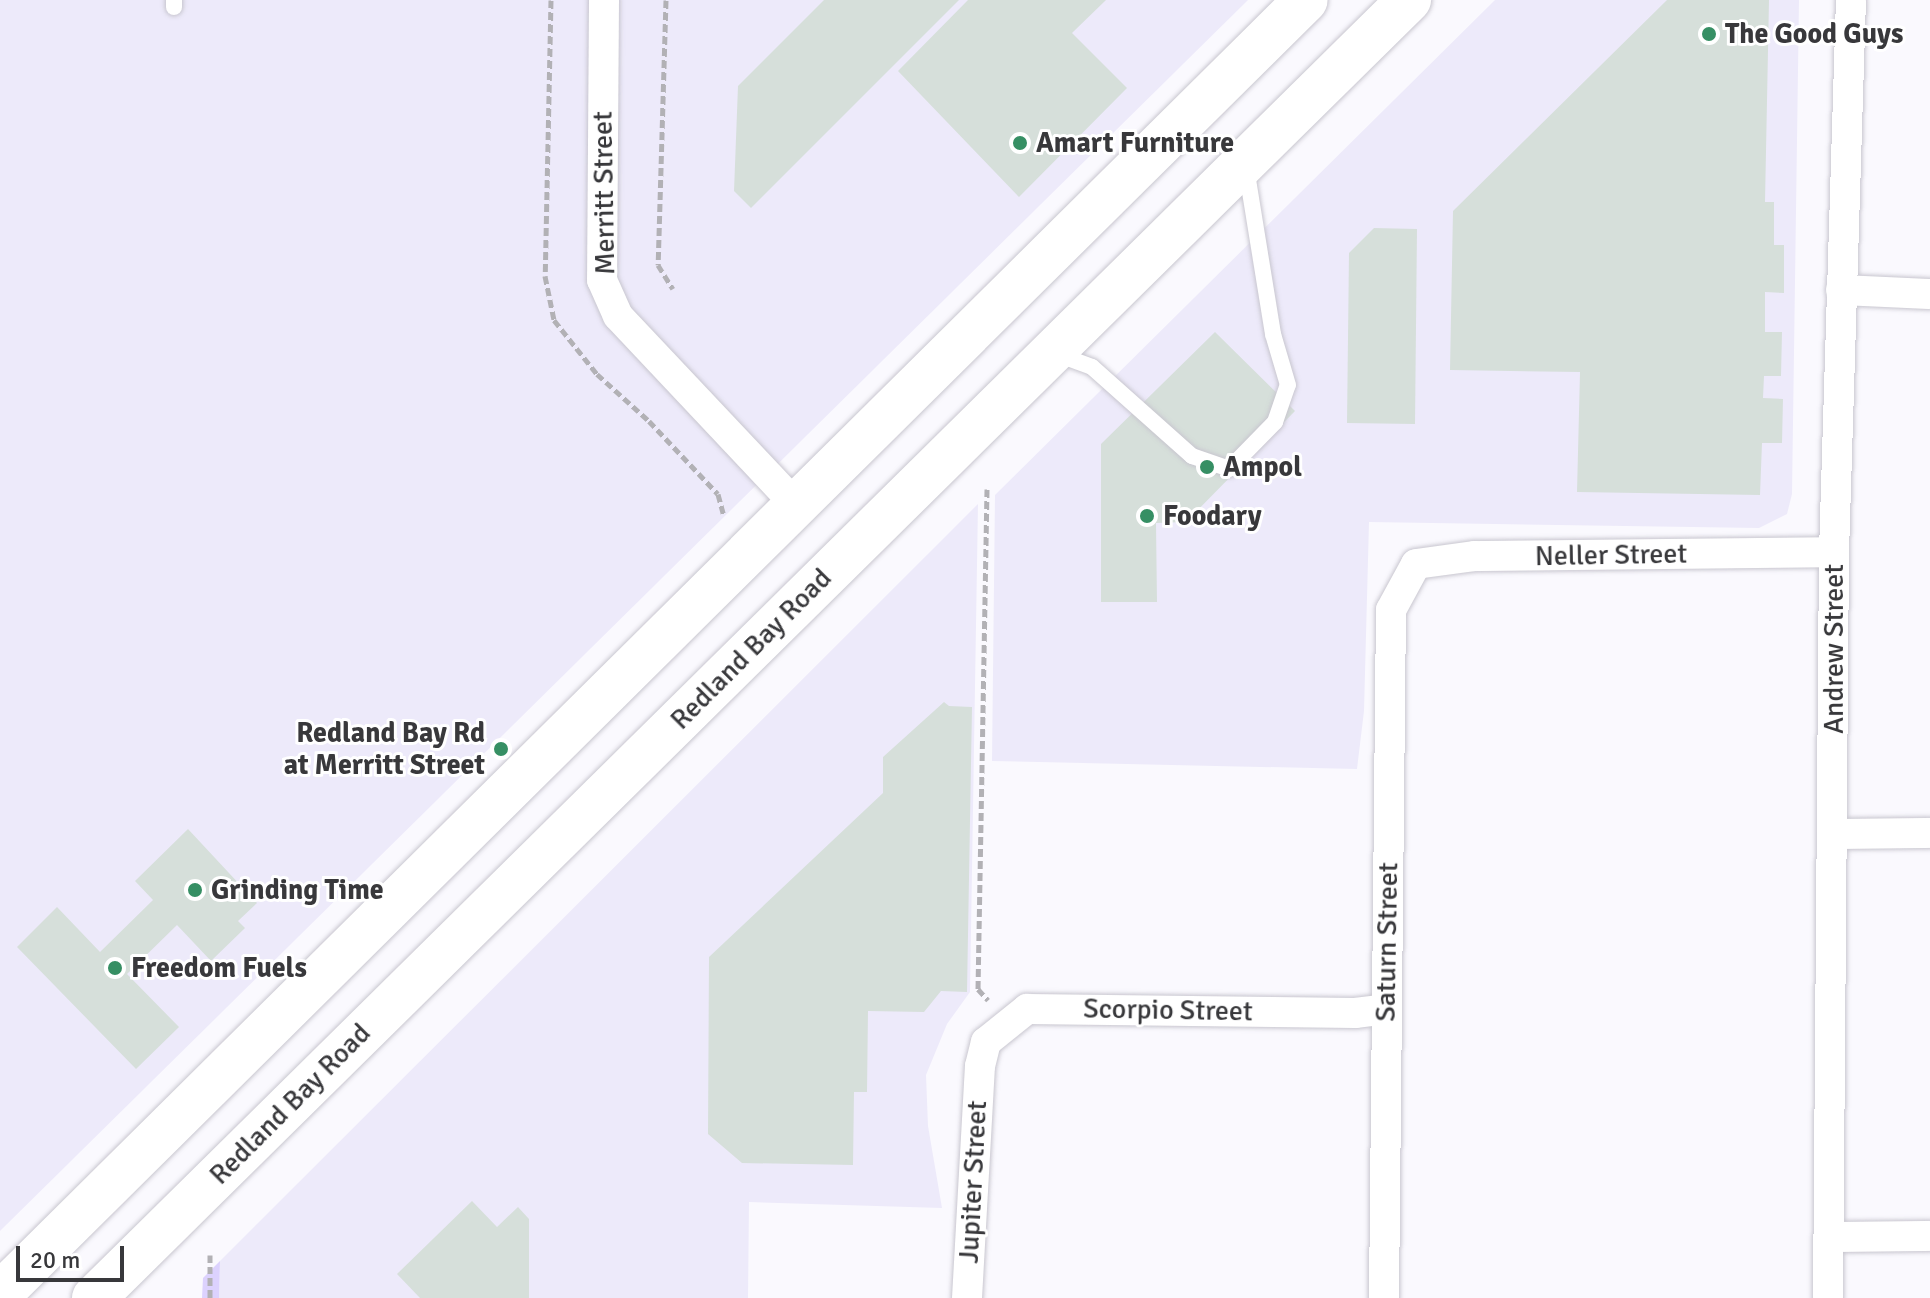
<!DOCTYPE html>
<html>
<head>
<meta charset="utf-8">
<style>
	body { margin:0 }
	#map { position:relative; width:1930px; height:1298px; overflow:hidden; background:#faf9fe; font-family:Signika,sans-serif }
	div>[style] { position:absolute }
	.built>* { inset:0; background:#edeafa }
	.green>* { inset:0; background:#dcd2fe }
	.building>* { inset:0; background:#d6dfda }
	.path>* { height:5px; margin-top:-2.5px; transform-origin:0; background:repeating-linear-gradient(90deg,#b2b1b5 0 8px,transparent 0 12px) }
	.roads { filter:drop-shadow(0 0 2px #c8c6cf) drop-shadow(0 0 2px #c8c6cf) }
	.lane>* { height:16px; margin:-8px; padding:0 8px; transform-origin:8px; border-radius:8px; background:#fff }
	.street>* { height:30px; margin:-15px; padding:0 15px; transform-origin:15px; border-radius:15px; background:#fff }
	.primary>* { height:44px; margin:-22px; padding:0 22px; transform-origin:22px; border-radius:22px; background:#fff }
	.dots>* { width:22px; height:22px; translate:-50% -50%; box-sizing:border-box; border:4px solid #fff; border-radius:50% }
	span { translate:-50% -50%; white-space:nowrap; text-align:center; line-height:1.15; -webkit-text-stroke:6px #fff; paint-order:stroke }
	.poi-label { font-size:28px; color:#38383b; font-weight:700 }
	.left { translate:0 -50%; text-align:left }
	.right { translate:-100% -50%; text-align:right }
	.street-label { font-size:28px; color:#38383b }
	.scale { position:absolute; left:16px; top:1246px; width:108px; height:36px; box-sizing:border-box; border:4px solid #38383b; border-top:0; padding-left:10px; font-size:24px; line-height:28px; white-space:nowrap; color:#38383b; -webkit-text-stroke:6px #fff; paint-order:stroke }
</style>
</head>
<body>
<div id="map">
	<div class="built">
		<div style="clip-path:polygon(0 0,1248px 0,0 1231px)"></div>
		<div style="clip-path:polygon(1495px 0,1799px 0,1792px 494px,1787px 514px,1759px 528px,1369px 522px,1364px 711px,1357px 769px,992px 761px,995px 495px)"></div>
		<div style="clip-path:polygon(978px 504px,970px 992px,947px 1024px,926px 1075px,928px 1126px,942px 1208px,749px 1202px,748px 1298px,219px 1298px,220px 1261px)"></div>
	</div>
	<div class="green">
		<div style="clip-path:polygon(220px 1261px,219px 1298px,202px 1298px,203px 1278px)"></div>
	</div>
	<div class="building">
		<div style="clip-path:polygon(824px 0,959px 0,751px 208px,734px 191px,738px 86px)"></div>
		<div style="clip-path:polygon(968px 0,1106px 0,1072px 33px,1127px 88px,1019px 197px,898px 71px)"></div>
		<div style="clip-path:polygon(1667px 0,1769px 0,1765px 202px,1774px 202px,1774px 245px,1784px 245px,1784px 293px,1765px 292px,1765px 332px,1782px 332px,1781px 376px,1764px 376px,1763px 398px,1783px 399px,1782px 443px,1762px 443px,1760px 495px,1577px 492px,1580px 372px,1450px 370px,1453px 211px)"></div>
		<div style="clip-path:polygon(1374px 228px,1417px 229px,1415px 424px,1347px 423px,1349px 253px)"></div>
		<div style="clip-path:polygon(1215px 332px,1295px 411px,1186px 522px,1156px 523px,1157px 602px,1101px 602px,1101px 444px)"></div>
		<div style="clip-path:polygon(944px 702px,949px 706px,972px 707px,967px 992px,941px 991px,924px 1012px,868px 1011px,867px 1092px,854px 1092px,853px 1165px,742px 1163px,708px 1134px,709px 957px,883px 793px,883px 757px)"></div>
		<div style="clip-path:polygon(188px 829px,257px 903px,238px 921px,245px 928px,211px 961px,177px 925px,127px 974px,179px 1027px,136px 1069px,17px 947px,57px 907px,100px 952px,153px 900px,135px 881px)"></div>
		<div style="clip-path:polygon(472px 1201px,497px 1227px,518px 1207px,529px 1219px,529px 1298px,420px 1298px,397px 1274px)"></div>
	</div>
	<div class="path">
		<div style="left:551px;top:0;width:276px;rotate:91.2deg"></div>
		<div style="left:545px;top:276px;width:45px;rotate:78.4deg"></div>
		<div style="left:554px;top:320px;width:69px;rotate:51.5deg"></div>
		<div style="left:597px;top:374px;width:70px;rotate:42.1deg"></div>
		<div style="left:649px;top:421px;width:100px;rotate:46.6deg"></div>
		<div style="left:718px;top:494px;width:23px;rotate:75deg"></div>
		<div style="left:666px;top:0;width:265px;rotate:91.7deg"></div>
		<div style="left:658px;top:265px;width:28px;rotate:58deg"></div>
		<div style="left:987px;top:489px;width:500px;rotate:91.03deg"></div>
		<div style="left:978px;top:989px;width:15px;rotate:48deg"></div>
		<div style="left:210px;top:1298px;width:43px;rotate:-90deg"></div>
	</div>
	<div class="roads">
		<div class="lane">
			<div style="left:174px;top:7px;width:7px;rotate:-90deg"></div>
			<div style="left:1054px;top:353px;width:40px;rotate:20.2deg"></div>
			<div style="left:1092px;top:367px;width:134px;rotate:41.7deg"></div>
			<div style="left:1192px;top:456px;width:39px;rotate:19deg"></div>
			<div style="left:1229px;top:469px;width:66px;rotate:-45.6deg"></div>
			<div style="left:1275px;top:422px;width:39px;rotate:-71deg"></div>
			<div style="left:1288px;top:385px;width:53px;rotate:-106.4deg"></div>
			<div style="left:1273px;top:334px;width:169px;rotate:-99.2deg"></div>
		</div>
		<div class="street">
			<div style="left:604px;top:0;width:280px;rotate:90.4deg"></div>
			<div style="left:602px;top:280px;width:39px;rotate:66deg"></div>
			<div style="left:618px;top:316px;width:260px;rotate:46.7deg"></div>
			<div style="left:1841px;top:290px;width:89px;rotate:2.6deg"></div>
			<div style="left:1832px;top:834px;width:98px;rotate:-0.6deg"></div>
			<div style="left:1829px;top:1237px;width:101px;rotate:-0.6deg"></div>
			<div style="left:967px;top:1298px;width:232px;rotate:-86.8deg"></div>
			<div style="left:980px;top:1066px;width:25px;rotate:-76deg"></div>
			<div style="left:986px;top:1042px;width:53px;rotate:-38.8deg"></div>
			<div style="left:1027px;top:1009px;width:328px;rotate:0.7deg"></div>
			<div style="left:1355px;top:1013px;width:32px;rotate:-7deg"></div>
			<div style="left:1384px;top:1298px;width:688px;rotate:-89.42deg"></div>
			<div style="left:1391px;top:610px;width:52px;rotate:-61.5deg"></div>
			<div style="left:1416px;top:564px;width:60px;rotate:-7.7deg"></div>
			<div style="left:1475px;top:556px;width:359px;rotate:-0.6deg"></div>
			<div style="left:1828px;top:1298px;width:746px;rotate:-89.54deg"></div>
			<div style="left:1834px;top:552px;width:552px;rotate:-88.24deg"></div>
		</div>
		<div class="primary">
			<div style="left:0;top:1294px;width:1838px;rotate:-44.74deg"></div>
			<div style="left:94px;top:1298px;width:1848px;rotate:-44.63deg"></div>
		</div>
	</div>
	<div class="dots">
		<div style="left:1709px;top:34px;background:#368f64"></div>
		<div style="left:1020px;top:143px;background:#368f64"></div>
		<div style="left:1207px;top:467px;background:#368f64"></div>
		<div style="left:1147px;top:516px;background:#368f64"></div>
		<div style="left:501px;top:749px;background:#368f64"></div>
		<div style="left:195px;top:890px;background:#368f64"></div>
		<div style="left:115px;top:968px;background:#368f64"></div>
	</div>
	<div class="poi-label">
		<span class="left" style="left:1725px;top:34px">The Good Guys</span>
		<span class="left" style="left:1036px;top:143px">Amart Furniture</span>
		<span class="left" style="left:1223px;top:467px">Ampol</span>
		<span class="left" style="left:1163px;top:516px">Foodary</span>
		<span class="right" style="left:485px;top:749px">Redland Bay Rd<br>at Merritt Street</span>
		<span class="left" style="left:211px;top:890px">Grinding Time</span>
		<span class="left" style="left:131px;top:968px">Freedom Fuels</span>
	</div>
	<div class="street-label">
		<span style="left:604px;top:193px;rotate:-91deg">Merritt Street</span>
		<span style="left:1611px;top:555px;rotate:-1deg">Neller Street</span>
		<span style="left:751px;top:649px;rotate:-45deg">Redland Bay Road</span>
		<span style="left:1834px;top:649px;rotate:-90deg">Andrew Street</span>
		<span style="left:1387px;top:942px;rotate:-89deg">Saturn Street</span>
		<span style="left:1168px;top:1010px;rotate:1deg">Scorpio Street</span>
		<span style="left:290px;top:1104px;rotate:-45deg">Redland Bay Road</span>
		<span style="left:973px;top:1182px;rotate:-87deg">Jupiter Street</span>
	</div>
	<div class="scale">20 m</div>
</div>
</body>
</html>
